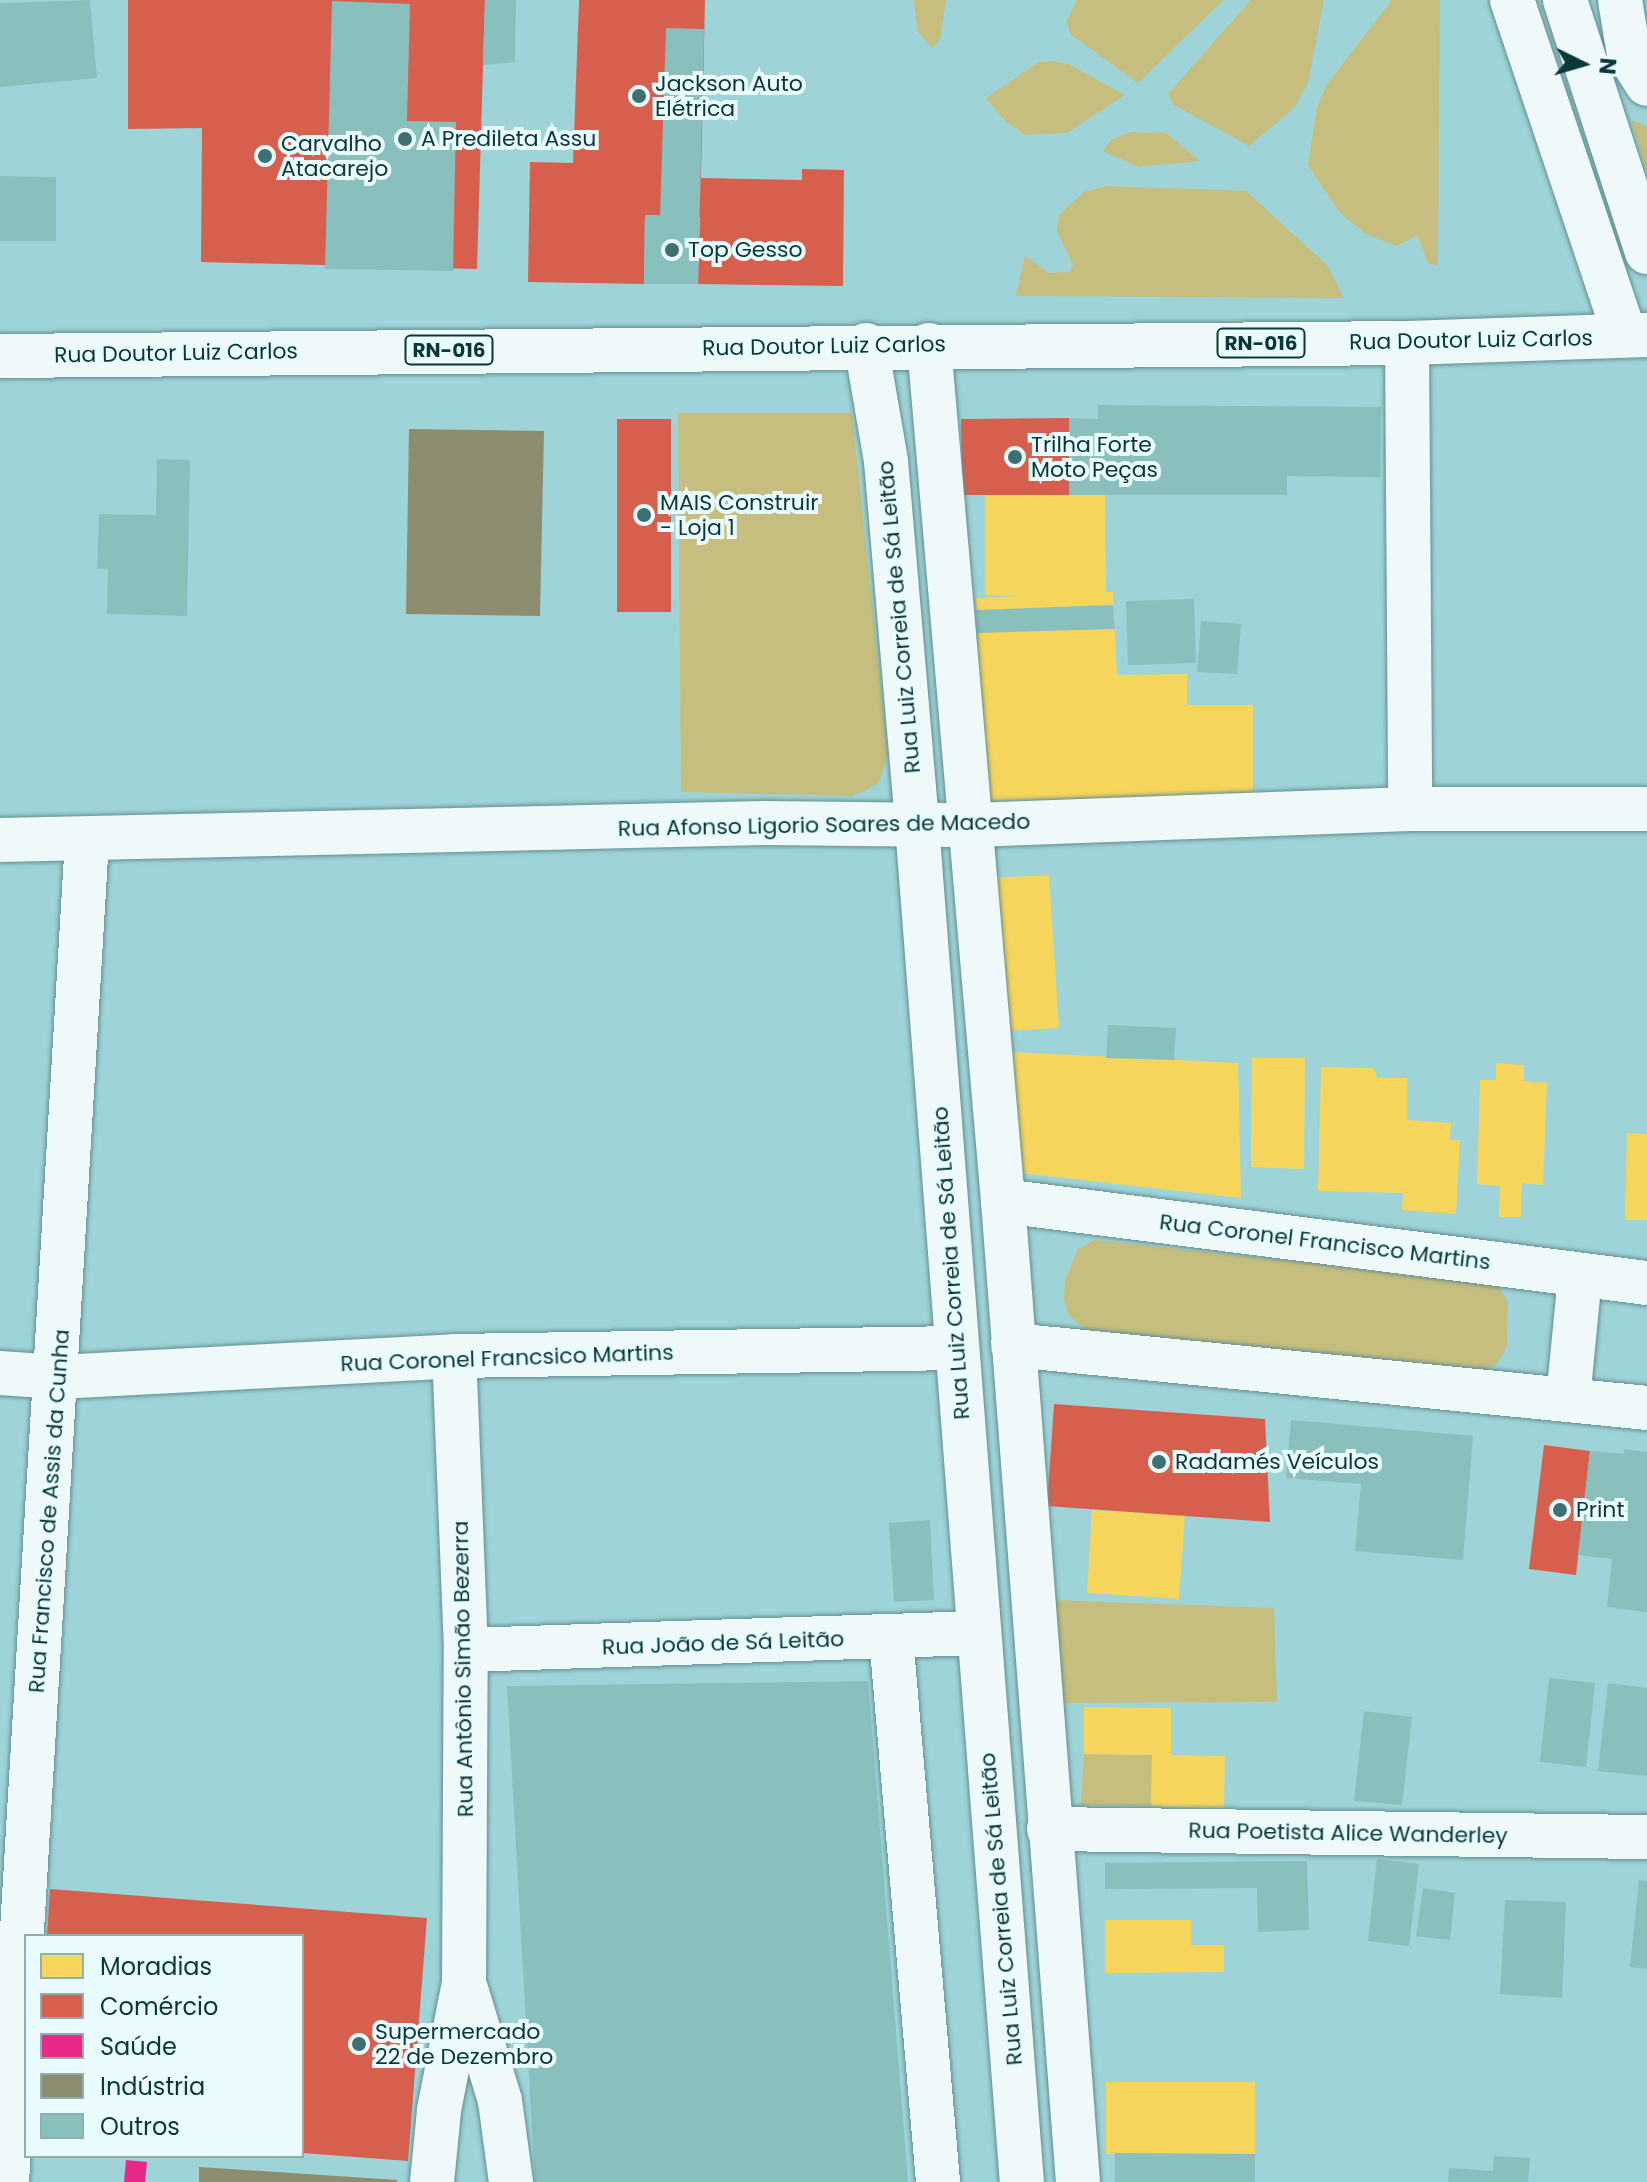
<!DOCTYPE html>
<html>
<head>
<meta charset="utf-8">
<style>
	body { margin:0 }
	#map { position:relative; width:1647px; height:2182px; overflow:hidden; background:#9ed4d8; font-family:Poppins,sans-serif }
	div>[style] { position:absolute }
	.green>* { inset:0; background:#c5be7e }
	.homes>* { inset:0; background:#f6d55c }
	.shops>* { inset:0; background:#d6604d }
	.health>* { inset:0; background:#e7298a }
	.industry>* { inset:0; background:#8c8c6e }
	.building>* { inset:0; background:#89bfbc }
	.roads { filter:drop-shadow(0 0 2px #658e90) drop-shadow(0 0 2px #658e90) }
	.minor>* { height:44px; margin:-22px; padding:0 22px; transform-origin:22px; border-radius:22px; background:#f0f9f9 }
	.major>* { height:44px; margin:-22px; padding:0 22px; transform-origin:22px; border-radius:22px; background:#f0f9f9 }
	.dots>* { width:22px; height:22px; translate:-50% -50%; box-sizing:border-box; border:4px solid #e9fbfd; border-radius:50% }
	span { translate:-50% -50%; white-space:nowrap; text-align:center; line-height:1.15; -webkit-text-stroke:8px #e9fbfd; paint-order:stroke }
	.shield-label span { padding:2px 6px; background:#e9fbfd; border:2px solid; border-radius:6px; -webkit-text-stroke-width:0 }
	.shield-label { font-size:20px; color:#0a383a; font-weight:700 }
	.poi-label { font-size:22px; color:#0a383a }
	.left { translate:0 -50%; text-align:left }
	.street-label { font-size:22px; color:#0a383a }
	.legend { position:absolute; left:24px; top:1934px; width:280px; height:224px; box-sizing:border-box; background:#e9fbfd; border:2px solid #90adaf; margin:0; padding:10px 14px; list-style:none; font-size:24px; color:#0a383a }
	.legend li { display:flex; align-items:center; gap:16px; height:40px }
	.legend b { width:40px; border:2px solid #90adaf }
	.north { position:absolute; left:1543px; top:24px; width:80px; height:80px; -webkit-text-stroke:6px #e9fbfd; paint-order:stroke; rotate:95deg; font-size:22px; font-weight:700; line-height:32px; text-align:center; color:#0a383a }
	.north::after { content:''; display:block; margin:auto; width:28px; height:36px; background:#0a383a; clip-path:polygon(50% 0,100% 100%,50% 72%,0 100%) }
</style>
</head>
<body>
<div id="map">
	<div class="green">
		<div style="clip-path:polygon(914px 0,946px 0,940px 40px,932px 48px,918px 32px)"></div>
		<div style="clip-path:polygon(1077px 0,1224px 0,1138px 83px,1070px 34px,1067px 20px)"></div>
		<div style="clip-path:polygon(1251px 0,1324px 0,1308px 83px,1294px 108px,1249px 146px,1174px 105px,1168px 94px)"></div>
		<div style="clip-path:polygon(1392px 0,1440px 0,1438px 265px,1428px 264px,1418px 236px,1396px 246px,1366px 234px,1339px 212px,1308px 165px,1317px 107px,1328px 83px)"></div>
		<div style="clip-path:polygon(1053px 61px,1068px 64px,1125px 95px,1067px 133px,1026px 135px,1006px 122px,986px 98px,1039px 62px)"></div>
		<div style="clip-path:polygon(1631px 120px,1647px 127px,1647px 172px)"></div>
		<div style="clip-path:polygon(1132px 132px,1166px 133px,1200px 161px,1139px 167px,1103px 151px,1112px 139px)"></div>
		<div style="clip-path:polygon(1106px 186px,1246px 191px,1327px 265px,1344px 298px,1016px 296px,1025px 256px,1049px 273px,1070px 272px,1073px 265px,1057px 232px,1059px 215px,1084px 192px)"></div>
		<div style="clip-path:polygon(678px 413px,852px 413px,888px 755px,879px 782px,865px 791px,851px 796px,681px 792px)"></div>
		<div style="clip-path:polygon(1094px 1240px,1497px 1283px,1508px 1302px,1507px 1346px,1498px 1363px,1485px 1371px,1086px 1330px,1069px 1315px,1064px 1300px,1065px 1280px,1078px 1249px)"></div>
		<div style="clip-path:polygon(1053px 1600px,1274px 1608px,1277px 1702px,1057px 1703px)"></div>
		<div style="clip-path:polygon(1084px 1754px,1152px 1755px,1151px 1806px,1081px 1805px)"></div>
	</div>
	<div class="homes">
		<div style="clip-path:polygon(985px 495px,1105px 495px,1106px 592px,1113px 592px,1117px 675px,1187px 674px,1187px 705px,1253px 705px,1253px 795px,985px 801px,976px 598px,1021px 596px,985px 595px)"></div>
		<div style="clip-path:polygon(1049px 875px,1059px 1028px,1006px 1031px,996px 878px)"></div>
		<div style="clip-path:polygon(1009px 1052px,1238px 1063px,1241px 1198px,1020px 1173px)"></div>
		<div style="clip-path:polygon(1252px 1058px,1305px 1058px,1304px 1169px,1251px 1167px)"></div>
		<div style="clip-path:polygon(1496px 1063px,1524px 1065px,1524px 1081px,1547px 1083px,1543px 1185px,1522px 1183px,1521px 1217px,1499px 1217px,1500px 1186px,1477px 1184px,1480px 1080px,1496px 1080px)"></div>
		<div style="clip-path:polygon(1321px 1067px,1374px 1068px,1377px 1078px,1407px 1078px,1407px 1120px,1451px 1123px,1450px 1140px,1460px 1140px,1456px 1214px,1402px 1210px,1403px 1193px,1318px 1191px)"></div>
		<div style="clip-path:polygon(1627px 1133px,1647px 1134px,1647px 1220px,1625px 1220px)"></div>
		<div style="clip-path:polygon(1092px 1510px,1185px 1515px,1179px 1599px,1087px 1593px)"></div>
		<div style="clip-path:polygon(1084px 1707px,1171px 1708px,1171px 1755px,1225px 1756px,1224px 1808px,1151px 1806px,1152px 1755px,1084px 1754px)"></div>
		<div style="clip-path:polygon(1105px 1920px,1191px 1920px,1191px 1945px,1224px 1945px,1224px 1972px,1105px 1973px)"></div>
		<div style="clip-path:polygon(1106px 2082px,1255px 2082px,1255px 2154px,1106px 2154px)"></div>
	</div>
	<div class="shops">
		<div style="clip-path:polygon(128px 0,485px 0,477px 269px,201px 262px,202px 128px,128px 129px)"></div>
		<div style="clip-path:polygon(579px 0,705px 0,701px 178px,802px 180px,802px 169px,844px 170px,843px 286px,698px 284px,700px 217px,645px 215px,644px 284px,528px 282px,530px 162px,573px 163px)"></div>
		<div style="clip-path:polygon(1069px 418px,1069px 495px,962px 495px,961px 419px)"></div>
		<div style="clip-path:polygon(617px 419px,671px 419px,671px 612px,617px 612px)"></div>
		<div style="clip-path:polygon(1054px 1404px,1265px 1419px,1270px 1522px,1047px 1506px)"></div>
		<div style="clip-path:polygon(1544px 1445px,1590px 1451px,1576px 1575px,1529px 1569px)"></div>
		<div style="clip-path:polygon(50px 1889px,427px 1918px,408px 2161px,302px 2153px,302px 1936px,47px 1936px)"></div>
	</div>
	<div class="health">
		<div style="clip-path:polygon(126px 2160px,147px 2162px,145px 2182px,124px 2182px)"></div>
	</div>
	<div class="industry">
		<div style="clip-path:polygon(409px 429px,544px 431px,540px 616px,406px 614px)"></div>
		<div style="clip-path:polygon(199px 2167px,397px 2180px,397px 2182px,199px 2182px)"></div>
	</div>
	<div class="building">
		<div style="clip-path:polygon(90px 0,97px 78px,0 87px,0 3px)"></div>
		<div style="clip-path:polygon(485px 0,516px 0,515px 62px,483px 65px)"></div>
		<div style="clip-path:polygon(332px 1px,410px 4px,407px 121px,456px 122px,453px 271px,325px 269px)"></div>
		<div style="clip-path:polygon(666px 28px,704px 29px,698px 284px,644px 284px,645px 215px,660px 216px)"></div>
		<div style="clip-path:polygon(0 176px,56px 177px,56px 241px,0 241px)"></div>
		<div style="clip-path:polygon(1098px 405px,1381px 407px,1380px 477px,1287px 476px,1287px 495px,1069px 495px,1069px 418px,1098px 419px)"></div>
		<div style="clip-path:polygon(157px 459px,190px 460px,187px 616px,107px 614px,108px 569px,97px 569px,99px 514px,156px 515px)"></div>
		<div style="clip-path:polygon(1194px 599px,1196px 663px,1128px 665px,1126px 601px)"></div>
		<div style="clip-path:polygon(1113px 605px,1115px 629px,977px 633px,976px 610px)"></div>
		<div style="clip-path:polygon(1201px 621px,1241px 624px,1237px 674px,1197px 672px)"></div>
		<div style="clip-path:polygon(1108px 1025px,1176px 1028px,1174px 1060px,1106px 1058px)"></div>
		<div style="clip-path:polygon(1291px 1420px,1473px 1436px,1463px 1560px,1355px 1551px,1361px 1484px,1286px 1478px)"></div>
		<div style="clip-path:polygon(1624px 1449px,1647px 1452px,1647px 1612px,1607px 1607px,1612px 1559px,1578px 1555px,1590px 1451px,1624px 1454px)"></div>
		<div style="clip-path:polygon(930px 1520px,934px 1600px,894px 1602px,889px 1523px)"></div>
		<div style="clip-path:polygon(1549px 1678px,1595px 1683px,1586px 1767px,1540px 1762px)"></div>
		<div style="clip-path:polygon(868px 1681px,908px 2182px,535px 2182px,507px 1686px)"></div>
		<div style="clip-path:polygon(1608px 1683px,1647px 1688px,1647px 1776px,1598px 1771px)"></div>
		<div style="clip-path:polygon(1364px 1711px,1412px 1717px,1402px 1805px,1354px 1801px)"></div>
		<div style="clip-path:polygon(1377px 1859px,1419px 1864px,1409px 1946px,1368px 1941px)"></div>
		<div style="clip-path:polygon(1307px 1861px,1309px 1930px,1258px 1932px,1257px 1888px,1105px 1889px,1105px 1863px)"></div>
		<div style="clip-path:polygon(1639px 1880px,1647px 1881px,1647px 1969px,1630px 1967px)"></div>
		<div style="clip-path:polygon(1423px 1888px,1455px 1893px,1450px 1940px,1416px 1936px)"></div>
		<div style="clip-path:polygon(1505px 1900px,1566px 1902px,1562px 1998px,1500px 1994px)"></div>
		<div style="clip-path:polygon(1115px 2153px,1255px 2154px,1255px 2182px,1115px 2182px)"></div>
		<div style="clip-path:polygon(1494px 2156px,1530px 2158px,1528px 2182px,1448px 2182px,1449px 2168px,1493px 2171px)"></div>
	</div>
	<div class="roads">
		<div class="minor">
			<div style="left:1512px;top:0;width:354px;rotate:71.4deg"></div>
			<div style="left:1565px;top:0;width:265px;rotate:72deg"></div>
			<div style="left:1620px;top:0;width:56px;rotate:80.7deg"></div>
			<div style="left:1629px;top:55px;width:34px;rotate:58deg"></div>
			<div style="left:1407px;top:343px;width:466px;rotate:89.6deg"></div>
			<div style="left:0;top:840px;width:764px;rotate:-1.27deg"></div>
			<div style="left:764px;top:823px;width:208px;rotate:0.6deg"></div>
			<div style="left:972px;top:825px;width:438px;rotate:-2.1deg"></div>
			<div style="left:1410px;top:809px;width:237px"></div>
			<div style="left:1003px;top:1201px;width:649px;rotate:7.26deg"></div>
			<div style="left:1013px;top:1345px;width:637px;rotate:5.67deg"></div>
			<div style="left:0;top:1373px;width:58px;rotate:3.9deg"></div>
			<div style="left:58px;top:1377px;width:397px;rotate:-3deg"></div>
			<div style="left:454px;top:1356px;width:503px;rotate:-0.91deg"></div>
			<div style="left:1568px;top:1399px;width:123px;rotate:-84.4deg"></div>
			<div style="left:891px;top:1637px;width:547px;rotate:85.07deg"></div>
			<div style="left:466px;top:1650px;width:513px;rotate:-1.9deg"></div>
			<div style="left:1049px;top:1829px;width:598px;rotate:0.77deg"></div>
			<div style="left:466px;top:1989px;width:117px;rotate:73.1deg"></div>
			<div style="left:500px;top:2101px;width:82px;rotate:82.3deg"></div>
			<div style="left:7px;top:2182px;width:1344px;rotate:-86.59deg"></div>
			<div style="left:432px;top:2182px;width:72px;rotate:-84.4deg"></div>
			<div style="left:439px;top:2110px;width:129px;rotate:-78.9deg"></div>
			<div style="left:464px;top:1983px;width:333px;rotate:-89.7deg"></div>
			<div style="left:466px;top:1650px;width:294px;rotate:-92.3deg"></div>
		</div>
		<div class="major">
			<div style="left:866px;top:345px;width:118px;rotate:80.2deg"></div>
			<div style="left:886px;top:461px;width:365px;rotate:85.1deg"></div>
			<div style="left:917px;top:825px;width:1361px;rotate:85.58deg"></div>
			<div style="left:929px;top:345px;width:859px;rotate:85.06deg"></div>
			<div style="left:1003px;top:1201px;width:984px;rotate:85.63deg"></div>
			<div style="left:0;top:356px;width:1407px;rotate:-0.53deg"></div>
			<div style="left:1407px;top:343px;width:240px;rotate:-1.9deg"></div>
		</div>
	</div>
	<div class="dots">
		<div style="left:639px;top:96px;background:#3e6f71"></div>
		<div style="left:405px;top:139px;background:#3e6f71"></div>
		<div style="left:265px;top:156px;background:#3e6f71"></div>
		<div style="left:672px;top:250px;background:#3e6f71"></div>
		<div style="left:1015px;top:457px;background:#3e6f71"></div>
		<div style="left:644px;top:515px;background:#3e6f71"></div>
		<div style="left:1159px;top:1462px;background:#3e6f71"></div>
		<div style="left:1560px;top:1510px;background:#3e6f71"></div>
		<div style="left:359px;top:2044px;background:#3e6f71"></div>
	</div>
	<div class="shield-label">
		<span style="left:1261px;top:343px">RN-016</span>
		<span style="left:449px;top:350px">RN-016</span>
	</div>
	<div class="poi-label">
		<span class="left" style="left:655px;top:96px">Jackson Auto<br>Elétrica</span>
		<span class="left" style="left:421px;top:139px">A Predileta Assu</span>
		<span class="left" style="left:281px;top:156px">Carvalho<br>Atacarejo</span>
		<span class="left" style="left:688px;top:250px">Top Gesso</span>
		<span class="left" style="left:1031px;top:457px">Trilha Forte<br>Moto Peças</span>
		<span class="left" style="left:660px;top:515px">MAIS Construir<br>- Loja 1</span>
		<span class="left" style="left:1175px;top:1462px">Radamés Veículos</span>
		<span class="left" style="left:1576px;top:1510px">Print</span>
		<span class="left" style="left:375px;top:2044px">Supermercado<br>22 de Dezembro</span>
	</div>
	<div class="street-label">
		<span style="left:1471px;top:340px;rotate:-1deg">Rua Doutor Luiz Carlos</span>
		<span style="left:824px;top:346px;rotate:-1deg">Rua Doutor Luiz Carlos</span>
		<span style="left:176px;top:353px;rotate:-1deg">Rua Doutor Luiz Carlos</span>
		<span style="left:899px;top:617px;rotate:-95deg">Rua Luiz Correia de Sá Leitão</span>
		<span style="left:824px;top:825px;rotate:-1deg">Rua Afonso Ligorio Soares de Macedo</span>
		<span style="left:1325px;top:1242px;rotate:7deg">Rua Coronel Francisco Martins</span>
		<span style="left:951px;top:1263px;rotate:-94deg">Rua Luiz Correia de Sá Leitão</span>
		<span style="left:507px;top:1358px;rotate:-2deg">Rua Coronel Francsico Martins</span>
		<span style="left:49px;top:1511px;rotate:-86deg">Rua Francisco de Assis da Cunha</span>
		<span style="left:723px;top:1643px;rotate:-2deg">Rua João de Sá Leitão</span>
		<span style="left:463px;top:1669px;rotate:-91deg">Rua Antônio Simão Bezerra</span>
		<span style="left:1348px;top:1833px;rotate:1deg">Rua Poetista Alice Wanderley</span>
		<span style="left:1001px;top:1909px;rotate:-95deg">Rua Luiz Correia de Sá Leitão</span>
	</div>
	<ul class="legend">
	<li><b style="height:22px;background:#f6d55c"></b>Moradias</li>
	<li><b style="height:22px;background:#d6604d"></b>Comércio</li>
	<li><b style="height:22px;background:#e7298a"></b>Saúde</li>
	<li><b style="height:22px;background:#8c8c6e"></b>Indústria</li>
	<li><b style="height:22px;background:#89bfbc"></b>Outros</li>
	</ul>
	<div class="north">N</div>
</div>
</body>
</html>
